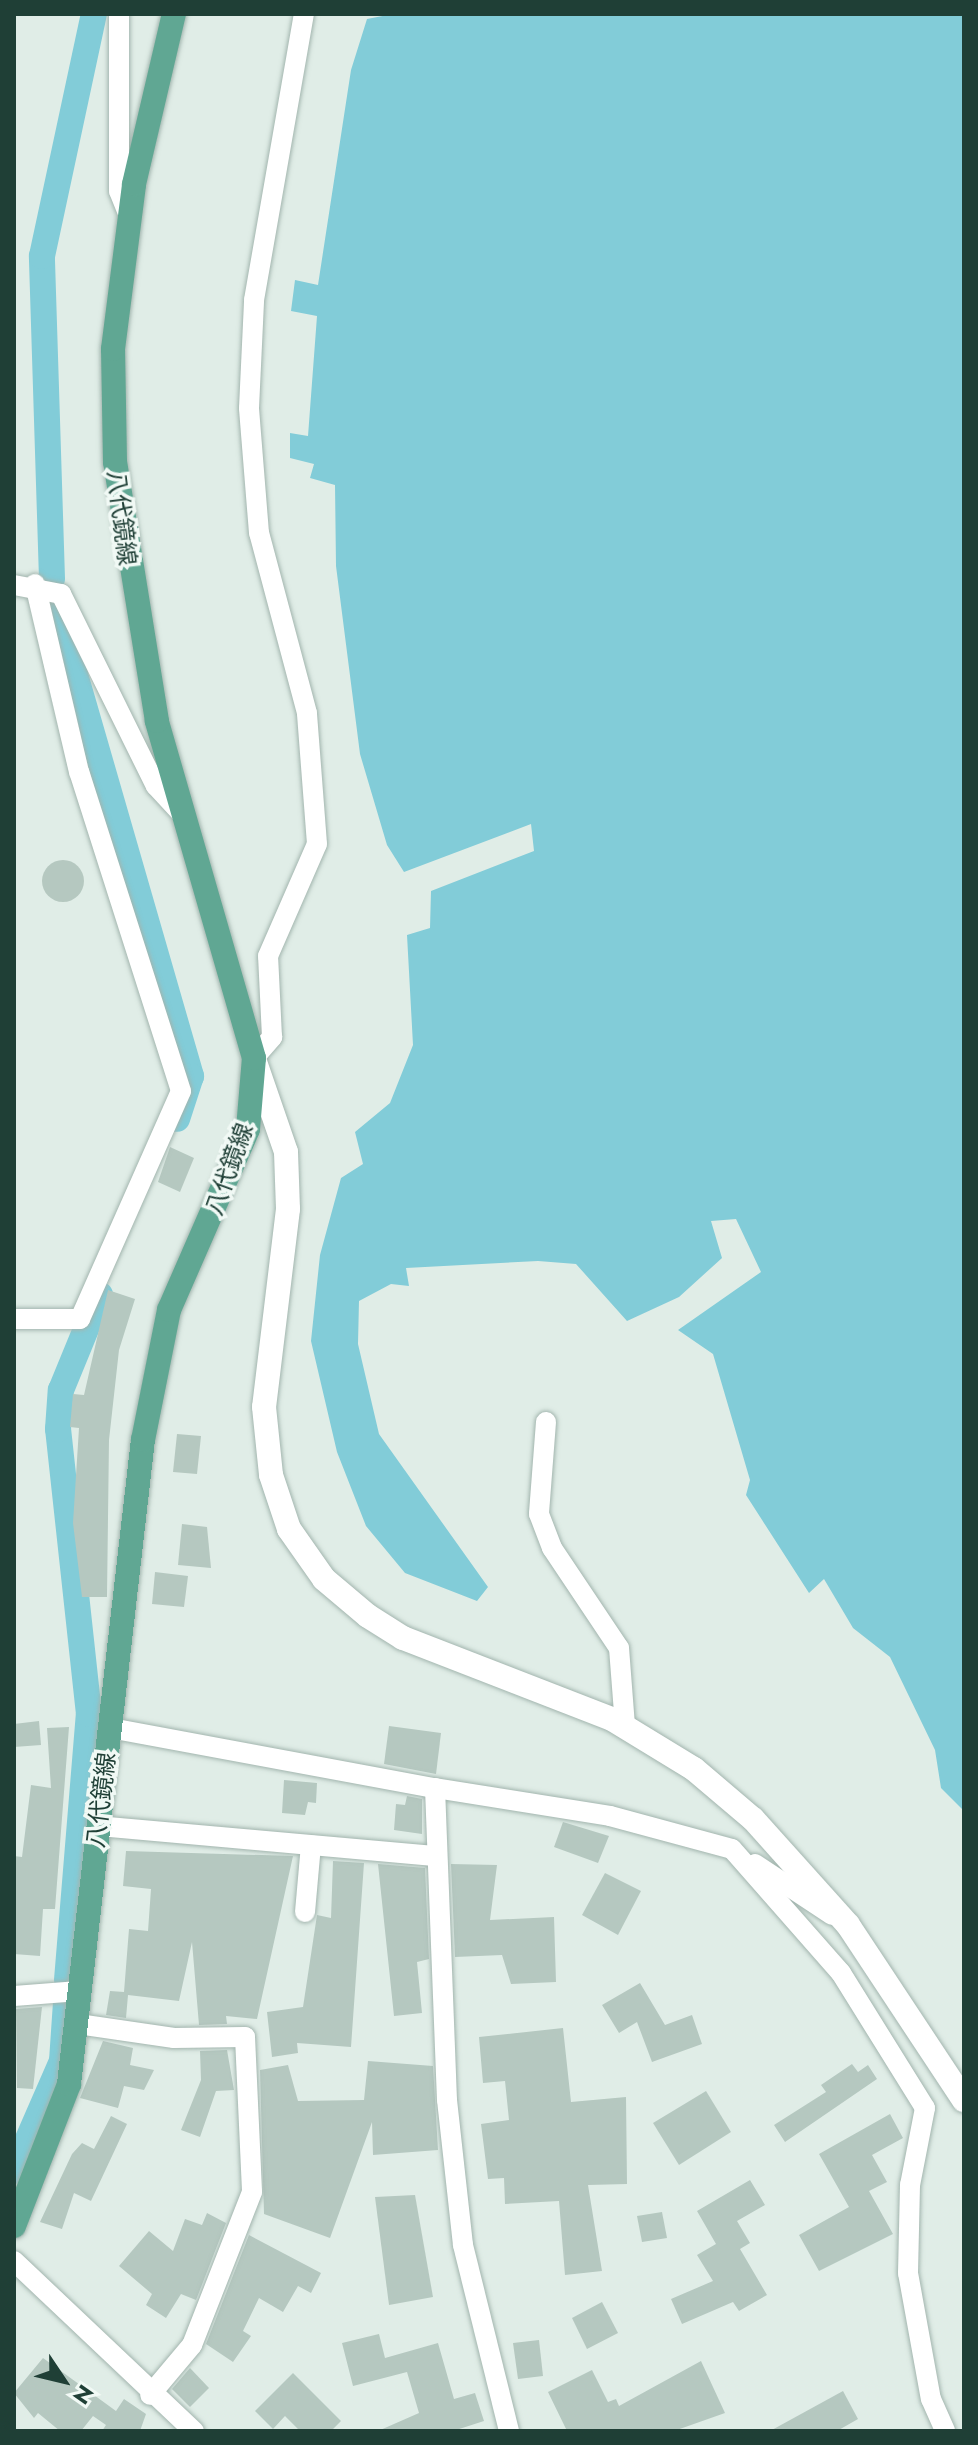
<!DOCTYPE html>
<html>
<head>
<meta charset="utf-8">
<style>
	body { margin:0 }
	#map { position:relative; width:978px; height:2445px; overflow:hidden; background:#e0ede7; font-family:Jost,"Noto Sans JP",sans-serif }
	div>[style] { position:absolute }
	.water>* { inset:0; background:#82ccd8 }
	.canal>* { height:26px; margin:-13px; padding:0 13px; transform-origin:13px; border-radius:13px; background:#82ccd8 }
	.building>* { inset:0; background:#b5c8c0 }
	.round { border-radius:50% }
	.roads { filter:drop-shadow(0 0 2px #a2b5ae) drop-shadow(0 0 2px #a2b5ae) }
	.minor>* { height:20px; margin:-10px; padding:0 10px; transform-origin:10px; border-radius:10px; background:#fff }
	.tertiary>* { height:24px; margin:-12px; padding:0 12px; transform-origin:12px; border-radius:12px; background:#fff }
	.primary>* { height:24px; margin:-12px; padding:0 12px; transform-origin:12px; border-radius:12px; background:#60a793 }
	span { translate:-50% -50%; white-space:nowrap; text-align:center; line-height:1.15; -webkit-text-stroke:7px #f1f9f5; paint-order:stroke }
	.street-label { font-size:24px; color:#1f3f36 }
	.frame { position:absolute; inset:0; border:16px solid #1f3f36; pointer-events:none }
	.north { position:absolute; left:24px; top:2341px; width:80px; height:80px; -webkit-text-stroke:6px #f1f9f5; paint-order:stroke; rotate:125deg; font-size:22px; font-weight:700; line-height:32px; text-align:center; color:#1f3f36 }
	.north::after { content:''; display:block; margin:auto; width:28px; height:36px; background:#1f3f36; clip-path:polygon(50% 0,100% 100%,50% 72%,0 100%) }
</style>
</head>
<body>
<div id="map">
	<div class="water">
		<div style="clip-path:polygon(393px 14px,964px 14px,964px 1811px,941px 1788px,935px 1750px,890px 1657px,853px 1628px,824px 1579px,809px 1593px,746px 1495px,750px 1480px,713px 1354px,678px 1330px,761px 1272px,736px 1219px,711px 1221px,722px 1258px,679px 1297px,627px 1321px,576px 1264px,538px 1261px,406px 1268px,409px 1286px,391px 1284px,359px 1301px,358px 1344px,379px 1434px,488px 1587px,477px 1601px,405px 1573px,366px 1526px,337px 1452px,311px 1341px,320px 1255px,341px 1178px,363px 1164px,355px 1132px,390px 1103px,413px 1045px,407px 935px,430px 928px,431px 891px,534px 851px,531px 824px,404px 872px,387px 845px,360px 754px,336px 566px,335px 485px,310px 478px,314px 464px,290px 458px,290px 433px,308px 436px,317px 316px,291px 311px,295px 280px,318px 285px,351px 70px,367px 19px)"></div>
	</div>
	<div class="canal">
		<div style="left:52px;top:579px;width:323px;rotate:-91.8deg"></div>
		<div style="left:42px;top:256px;width:248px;rotate:-77.9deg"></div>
		<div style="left:53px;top:598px;width:498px;rotate:73.9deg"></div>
		<div style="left:191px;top:1076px;width:45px;rotate:108deg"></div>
		<div style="left:67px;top:1980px;width:267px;rotate:-85.3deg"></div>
		<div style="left:89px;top:1714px;width:287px;rotate:-96.2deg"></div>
		<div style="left:58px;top:1429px;width:39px;rotate:-86deg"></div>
		<div style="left:61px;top:1390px;width:103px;rotate:-67.7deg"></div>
		<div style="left:14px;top:2171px;width:120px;rotate:-66.4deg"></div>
		<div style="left:62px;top:2061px;width:58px;rotate:-86.1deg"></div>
	</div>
	<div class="building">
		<div class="round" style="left:42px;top:860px;width:42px;height:42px"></div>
		<div style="clip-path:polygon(170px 1147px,194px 1158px,180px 1192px,158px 1182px)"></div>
		<div style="clip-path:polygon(108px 1290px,135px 1299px,119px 1350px,109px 1440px,107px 1597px,82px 1597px,73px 1523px,79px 1428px,70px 1427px,73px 1394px,84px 1395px)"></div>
		<div style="clip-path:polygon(177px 1434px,201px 1436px,197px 1474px,173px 1472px)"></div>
		<div style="clip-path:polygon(182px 1524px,207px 1527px,211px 1568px,178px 1565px)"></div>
		<div style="clip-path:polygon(155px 1572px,188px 1576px,184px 1607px,152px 1604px)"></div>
		<div style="clip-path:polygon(39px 1721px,41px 1745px,14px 1747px,14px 1724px)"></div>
		<div style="clip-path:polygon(389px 1726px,441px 1733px,436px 1774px,384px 1764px)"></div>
		<div style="clip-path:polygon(69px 1727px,55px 1909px,43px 1909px,40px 1956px,14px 1954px,14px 1856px,22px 1857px,31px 1785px,51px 1788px,47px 1728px)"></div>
		<div style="clip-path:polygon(284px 1780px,317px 1783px,316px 1803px,308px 1802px,305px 1815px,282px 1813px)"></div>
		<div style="clip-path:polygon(407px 1796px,422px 1799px,422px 1834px,394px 1830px,396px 1804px,405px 1805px)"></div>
		<div style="clip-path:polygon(563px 1822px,609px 1836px,598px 1863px,554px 1847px)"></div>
		<div style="clip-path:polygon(126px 1851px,293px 1856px,257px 2019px,226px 2016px,227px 2024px,199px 2025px,192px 1942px,179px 2001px,128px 1995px,126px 2018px,106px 2015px,110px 1991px,124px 1992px,129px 1929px,148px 1931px,151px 1889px,123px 1886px)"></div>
		<div style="clip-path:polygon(333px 1861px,364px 1863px,351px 2047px,297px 2043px,298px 2053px,272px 2057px,267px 2012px,303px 2007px,317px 1915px,331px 1918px)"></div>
		<div style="clip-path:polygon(378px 1864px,425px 1868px,429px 1959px,417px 1962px,422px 2013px,394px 2016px)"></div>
		<div style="clip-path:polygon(451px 1864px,497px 1865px,490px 1920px,554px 1917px,556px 1982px,511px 1984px,502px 1955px,455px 1957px)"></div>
		<div style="clip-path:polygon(605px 1873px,641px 1891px,618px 1935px,582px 1915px)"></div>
		<div style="clip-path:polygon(640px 1983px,665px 2025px,692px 2015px,702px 2044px,652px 2062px,637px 2022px,619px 2033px,602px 2005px)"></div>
		<div style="clip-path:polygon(42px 2007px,33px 2089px,17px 2088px,16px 2009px)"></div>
		<div style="clip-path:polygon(563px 2028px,571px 2102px,626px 2097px,627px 2184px,588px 2185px,602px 2271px,565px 2275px,559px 2201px,505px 2204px,504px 2178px,488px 2179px,481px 2124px,509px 2120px,505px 2081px,483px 2083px,479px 2037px)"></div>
		<div style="clip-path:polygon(103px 2041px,133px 2048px,130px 2065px,154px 2070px,144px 2090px,124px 2086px,118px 2108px,80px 2098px)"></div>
		<div style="clip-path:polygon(227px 2050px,234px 2090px,216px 2091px,200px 2137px,181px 2130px,201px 2080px,200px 2051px)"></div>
		<div style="clip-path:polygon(368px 2061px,433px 2066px,438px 2150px,373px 2155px,372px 2122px,330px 2238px,264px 2214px,260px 2070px,288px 2065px,298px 2101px,364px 2100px)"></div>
		<div style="clip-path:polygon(852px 2064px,858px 2072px,868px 2065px,877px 2079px,785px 2142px,774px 2125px,826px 2092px,821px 2085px)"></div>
		<div style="clip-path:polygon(706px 2091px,731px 2132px,679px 2165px,653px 2123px)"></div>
		<div style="clip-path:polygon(890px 2114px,903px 2138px,872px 2155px,887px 2182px,869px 2191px,893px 2234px,819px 2271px,799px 2235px,849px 2207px,819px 2154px)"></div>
		<div style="clip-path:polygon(111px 2116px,127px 2124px,91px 2201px,74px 2193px,62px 2229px,40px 2222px,72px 2154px,82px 2143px,94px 2149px)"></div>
		<div style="clip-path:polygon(750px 2180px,765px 2205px,737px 2221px,750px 2243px,740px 2249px,767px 2295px,739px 2311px,733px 2302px,682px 2324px,671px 2299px,713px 2281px,697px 2255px,716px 2244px,697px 2211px)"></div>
		<div style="clip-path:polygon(415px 2195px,433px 2297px,389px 2305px,375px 2197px)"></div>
		<div style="clip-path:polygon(662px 2212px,667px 2238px,642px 2242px,637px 2216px)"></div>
		<div style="clip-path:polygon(207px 2213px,226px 2223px,196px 2300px,181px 2294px,166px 2318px,146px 2305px,152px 2294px,119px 2266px,149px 2231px,173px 2251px,185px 2219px,202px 2225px)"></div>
		<div style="clip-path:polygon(249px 2235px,321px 2273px,311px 2293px,298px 2286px,283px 2312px,259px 2298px,243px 2331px,251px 2336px,233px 2362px,206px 2344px)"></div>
		<div style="clip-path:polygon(602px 2302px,618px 2333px,587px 2349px,572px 2318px)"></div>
		<div style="clip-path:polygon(379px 2334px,385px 2358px,438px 2343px,454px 2399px,475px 2393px,484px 2421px,453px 2431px,378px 2431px,419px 2413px,407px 2372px,353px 2386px,342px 2343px)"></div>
		<div style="clip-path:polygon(539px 2340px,543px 2376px,518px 2379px,513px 2343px)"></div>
		<div style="clip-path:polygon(43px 2358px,116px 2411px,124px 2399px,146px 2414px,140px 2431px,102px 2431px,106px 2425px,93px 2416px,81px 2431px,60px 2431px,38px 2413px,34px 2418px,14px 2393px)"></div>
		<div style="clip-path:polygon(701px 2361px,725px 2413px,674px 2431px,567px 2431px,548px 2392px,592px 2370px,608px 2402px,616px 2399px,619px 2406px)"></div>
		<div style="clip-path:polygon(190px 2368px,209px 2388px,190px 2407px,172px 2389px)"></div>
		<div style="clip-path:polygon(293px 2373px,341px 2421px,331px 2431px,300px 2431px,285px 2416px,273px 2429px,255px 2411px)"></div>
		<div style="clip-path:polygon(843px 2391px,858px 2419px,837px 2431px,770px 2431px)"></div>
	</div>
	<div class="roads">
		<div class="minor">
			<div style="left:119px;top:14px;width:177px;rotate:90deg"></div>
			<div style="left:119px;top:191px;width:32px;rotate:68deg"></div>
			<div style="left:14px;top:585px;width:48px;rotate:10.8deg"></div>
			<div style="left:61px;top:594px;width:214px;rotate:63.7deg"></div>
			<div style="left:156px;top:786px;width:37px;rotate:47deg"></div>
			<div style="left:254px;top:1058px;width:28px;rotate:-49deg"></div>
			<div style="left:272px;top:1037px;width:81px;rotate:-92.8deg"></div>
			<div style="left:268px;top:956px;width:122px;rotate:-66.4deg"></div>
			<div style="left:317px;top:844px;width:131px;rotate:-94.4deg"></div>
			<div style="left:307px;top:713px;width:186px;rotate:-104.9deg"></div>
			<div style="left:259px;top:533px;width:125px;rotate:-94.6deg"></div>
			<div style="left:249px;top:408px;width:108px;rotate:-87.3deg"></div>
			<div style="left:254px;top:300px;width:290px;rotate:-80.1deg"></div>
			<div style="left:14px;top:1319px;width:66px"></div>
			<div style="left:80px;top:1319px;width:249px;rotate:-66.1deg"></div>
			<div style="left:181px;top:1091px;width:335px;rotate:-107.7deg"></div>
			<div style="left:79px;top:772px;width:193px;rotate:-103.2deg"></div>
			<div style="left:546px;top:1422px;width:92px;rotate:94.4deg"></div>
			<div style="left:539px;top:1514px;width:36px;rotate:69deg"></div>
			<div style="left:552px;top:1548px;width:120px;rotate:56.2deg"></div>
			<div style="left:619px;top:1648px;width:78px;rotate:85.6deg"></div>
			<div style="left:110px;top:1728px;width:330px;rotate:10.5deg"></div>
			<div style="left:435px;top:1788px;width:312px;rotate:87.8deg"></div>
			<div style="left:447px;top:2100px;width:146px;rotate:83.7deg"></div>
			<div style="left:463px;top:2245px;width:192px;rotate:76.1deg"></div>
			<div style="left:435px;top:1788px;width:177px;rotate:9.1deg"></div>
			<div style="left:610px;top:1816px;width:126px;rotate:15.1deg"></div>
			<div style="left:732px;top:1849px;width:165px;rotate:48.7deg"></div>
			<div style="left:841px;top:1973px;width:159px;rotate:58.1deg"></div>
			<div style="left:925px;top:2108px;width:78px;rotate:101deg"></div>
			<div style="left:910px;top:2185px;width:88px;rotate:91.3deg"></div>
			<div style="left:908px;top:2273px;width:128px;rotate:79.7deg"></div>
			<div style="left:931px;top:2399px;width:35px;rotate:66deg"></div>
			<div style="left:98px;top:1826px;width:339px;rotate:5.1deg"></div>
			<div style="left:755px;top:1864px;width:92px;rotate:33.5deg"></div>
			<div style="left:305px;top:1912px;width:67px;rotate:-84.9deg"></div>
			<div style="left:14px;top:1996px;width:65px;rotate:-4.4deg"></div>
			<div style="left:78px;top:2024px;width:97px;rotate:8.3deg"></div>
			<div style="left:174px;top:2038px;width:71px;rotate:-0.8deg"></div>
			<div style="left:245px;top:2037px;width:155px;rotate:87.4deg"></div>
			<div style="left:252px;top:2192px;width:164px;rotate:111.4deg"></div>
			<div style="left:192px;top:2345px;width:65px;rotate:130deg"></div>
			<div style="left:14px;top:2261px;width:248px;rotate:43.4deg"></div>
		</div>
		<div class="tertiary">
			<div style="left:254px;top:1059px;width:98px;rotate:71deg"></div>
			<div style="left:286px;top:1152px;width:57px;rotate:88deg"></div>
			<div style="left:288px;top:1209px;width:199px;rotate:96.9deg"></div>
			<div style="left:264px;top:1407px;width:68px;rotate:84.1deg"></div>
			<div style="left:271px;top:1475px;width:57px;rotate:71.6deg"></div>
			<div style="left:289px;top:1529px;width:61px;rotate:55deg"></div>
			<div style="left:324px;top:1579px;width:57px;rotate:40.1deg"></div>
			<div style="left:368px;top:1616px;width:41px;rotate:32.2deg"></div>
			<div style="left:403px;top:1638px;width:224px;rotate:21.2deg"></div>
			<div style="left:612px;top:1719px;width:96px;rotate:31.4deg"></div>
			<div style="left:694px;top:1769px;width:77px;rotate:40.3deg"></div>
			<div style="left:753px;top:1819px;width:142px;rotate:48.1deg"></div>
			<div style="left:848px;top:1925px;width:210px;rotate:56.5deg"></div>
		</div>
		<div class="primary">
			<div style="left:14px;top:2226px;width:152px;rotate:-68.8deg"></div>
			<div style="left:69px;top:2084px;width:648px;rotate:-83.45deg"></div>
			<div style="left:143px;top:1440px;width:133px;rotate:-78.7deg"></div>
			<div style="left:169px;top:1310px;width:197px;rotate:-66.4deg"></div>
			<div style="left:248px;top:1129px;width:71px;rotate:-85.2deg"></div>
			<div style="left:254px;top:1058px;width:351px;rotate:-106.1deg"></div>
			<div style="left:157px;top:721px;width:262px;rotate:-99.2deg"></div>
			<div style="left:115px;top:462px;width:113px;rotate:-91deg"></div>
			<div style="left:113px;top:349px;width:166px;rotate:-82.7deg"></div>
			<div style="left:134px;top:184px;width:175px;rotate:-76.8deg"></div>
		</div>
	</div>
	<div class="street-label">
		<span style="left:122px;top:518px;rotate:83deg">八代鏡線</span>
		<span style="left:229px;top:1169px;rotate:-70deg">八代鏡線</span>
		<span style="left:101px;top:1800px;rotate:-83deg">八代鏡線</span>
	</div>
	<div class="frame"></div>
	<div class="north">N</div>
</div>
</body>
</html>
